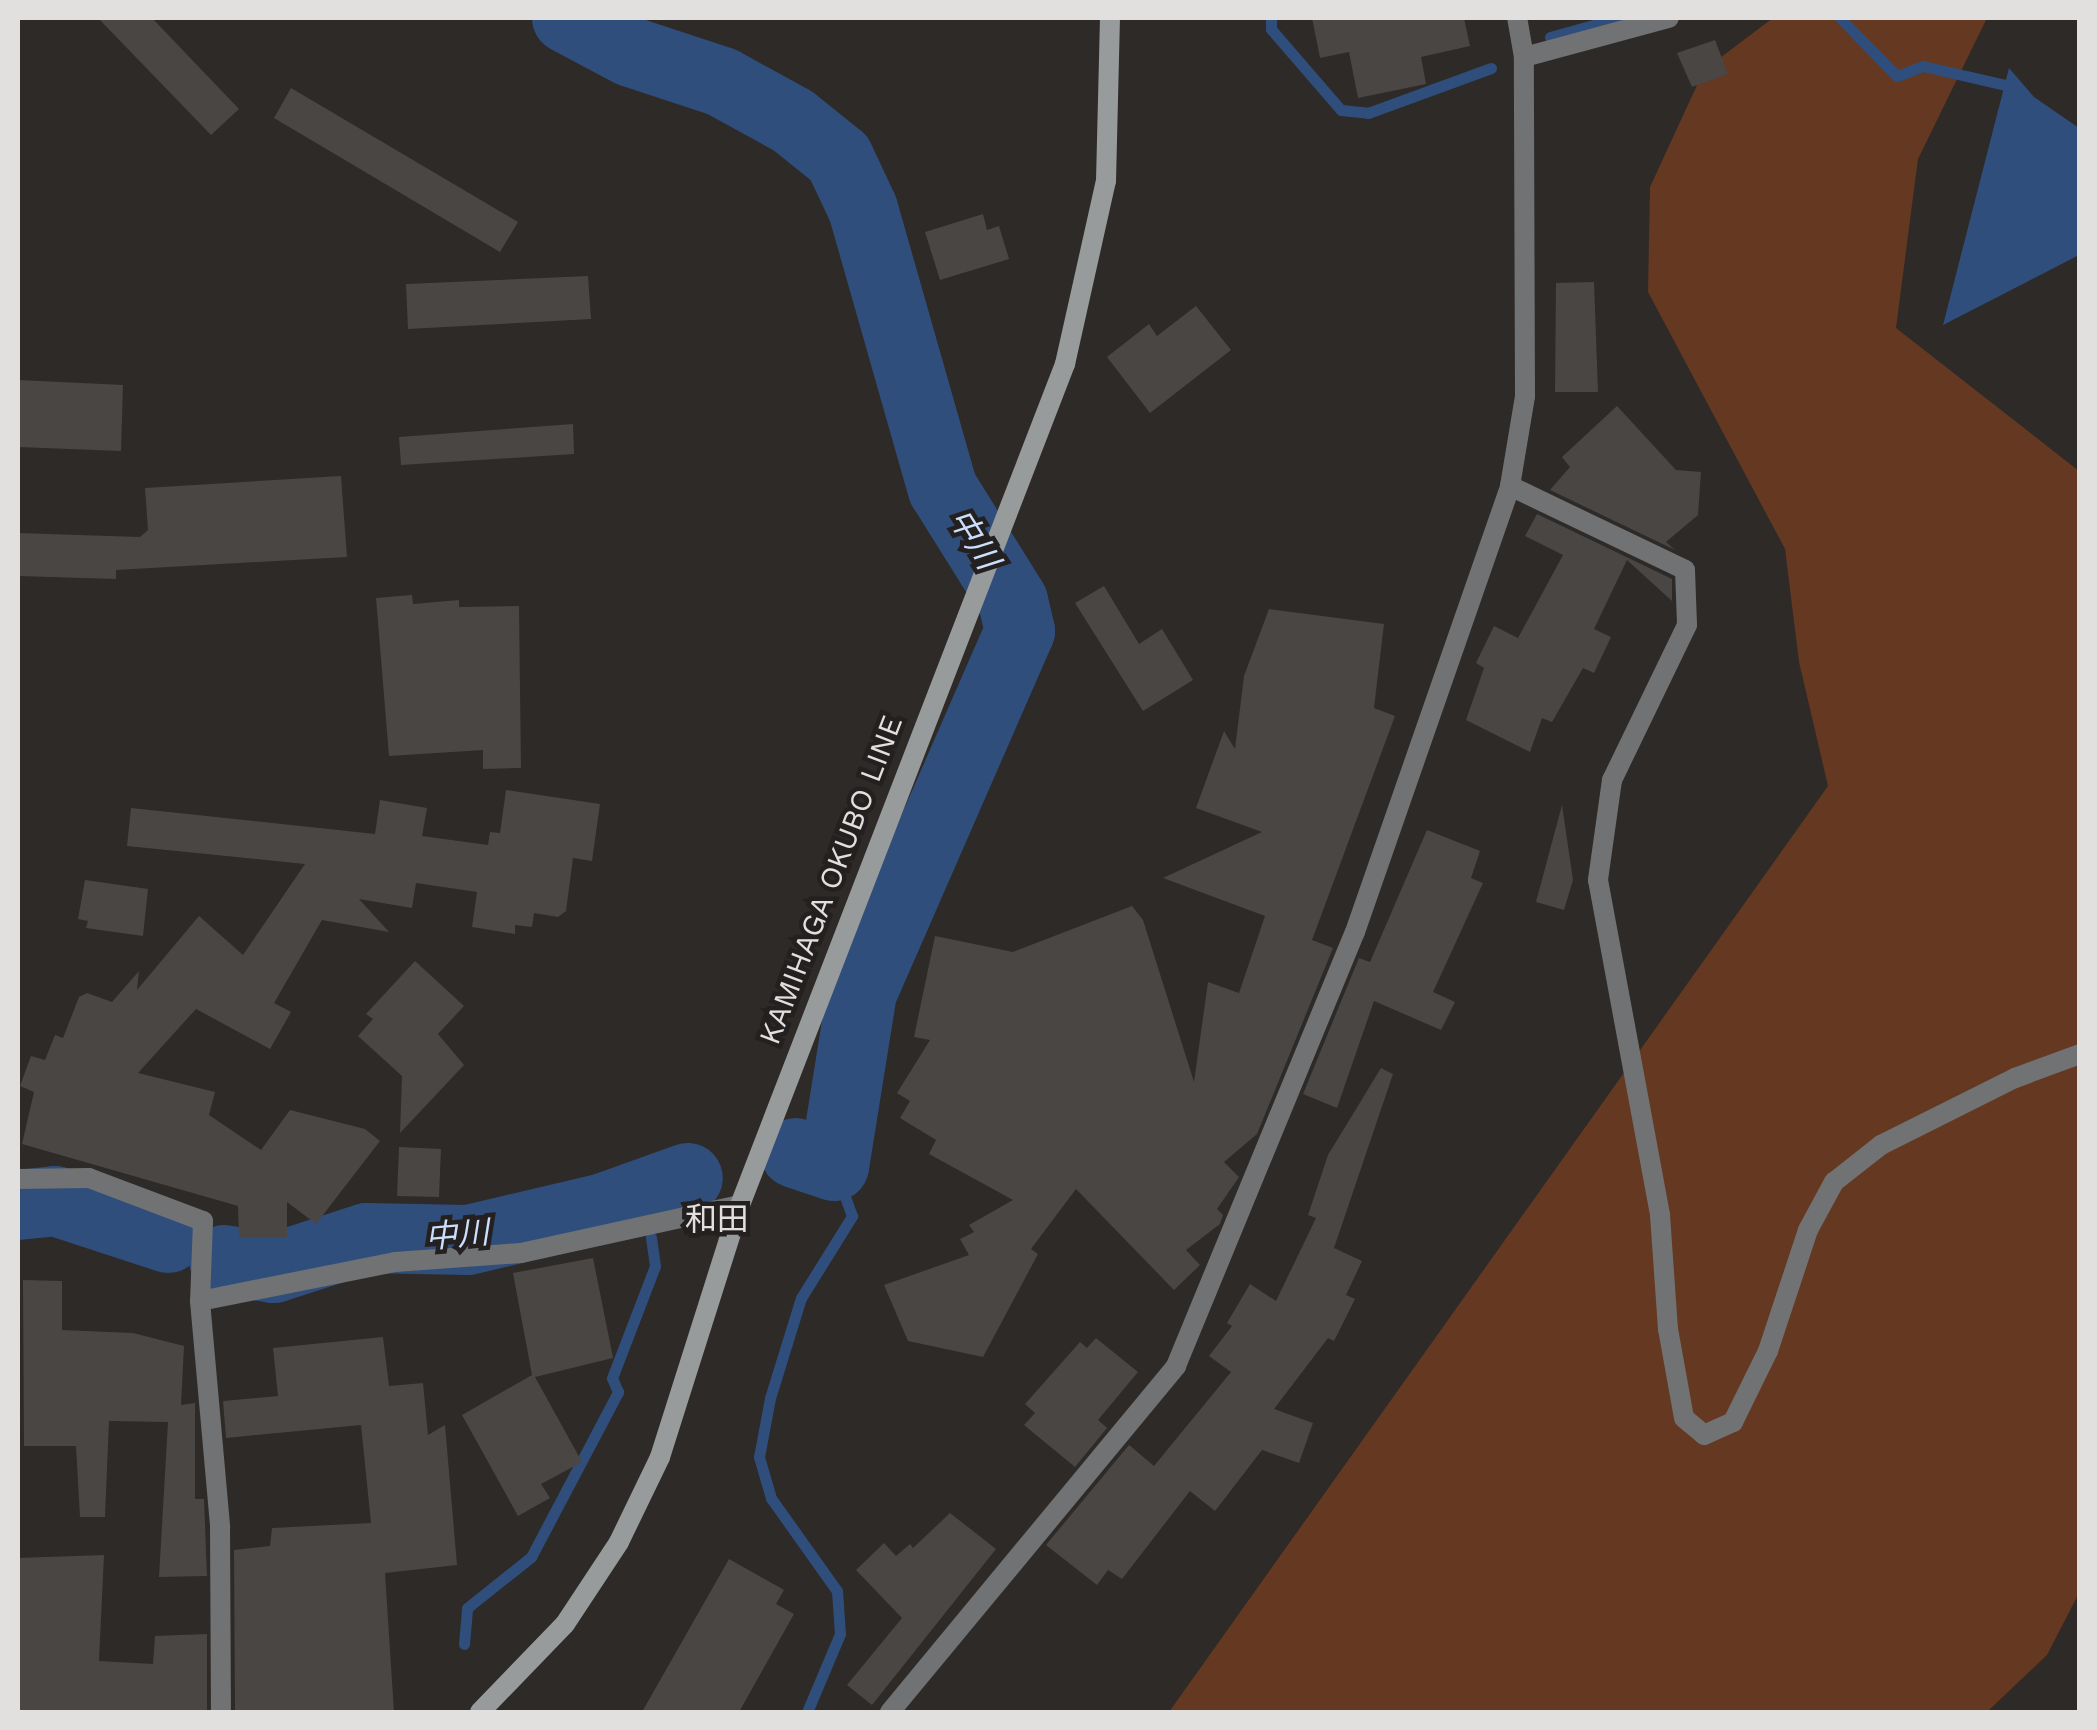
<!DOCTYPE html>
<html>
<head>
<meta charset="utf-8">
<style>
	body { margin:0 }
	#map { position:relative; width:2097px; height:1730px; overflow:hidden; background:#2d2a28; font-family:"Work Sans","Noto Sans JP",sans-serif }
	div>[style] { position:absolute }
	.green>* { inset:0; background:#643821 }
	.water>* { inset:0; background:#304e7b }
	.stream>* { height:11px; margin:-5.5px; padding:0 5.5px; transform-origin:5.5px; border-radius:5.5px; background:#304e7b }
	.river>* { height:70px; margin:-35px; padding:0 35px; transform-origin:35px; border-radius:35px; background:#304e7b }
	.building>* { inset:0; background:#494644 }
	.minor>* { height:20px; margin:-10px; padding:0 10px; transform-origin:10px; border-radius:10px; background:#707273 }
	.secondary>* { height:20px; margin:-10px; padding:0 10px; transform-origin:10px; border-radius:10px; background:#989b9c }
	span { translate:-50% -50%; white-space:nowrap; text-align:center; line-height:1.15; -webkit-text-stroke:9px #23201f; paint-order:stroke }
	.street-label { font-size:30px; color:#e2e0df }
	.water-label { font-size:32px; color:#cbdefc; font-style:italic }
	.neighbourhood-label { font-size:32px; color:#e2e0df }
	.frame { position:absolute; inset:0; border:20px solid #e2e0df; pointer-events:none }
</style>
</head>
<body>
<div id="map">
	<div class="green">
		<div style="clip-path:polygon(1773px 18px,1987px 18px,1918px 159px,1896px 328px,2079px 471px,2079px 1593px,2047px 1655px,1987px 1712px,1169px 1712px,1828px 786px,1799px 662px,1785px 549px,1648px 292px,1650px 187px,1704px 70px)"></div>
	</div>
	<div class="water">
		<div style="clip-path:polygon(2009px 68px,2034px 97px,2079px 128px,2079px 255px,1943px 325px)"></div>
	</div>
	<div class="stream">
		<div style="left:1271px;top:18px;width:11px;rotate:90deg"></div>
		<div style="left:1271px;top:29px;width:107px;rotate:49.2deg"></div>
		<div style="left:1341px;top:110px;width:27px;rotate:6deg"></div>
		<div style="left:1368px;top:113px;width:131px;rotate:-20.1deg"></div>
		<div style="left:1840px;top:18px;width:81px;rotate:45.5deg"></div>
		<div style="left:1897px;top:76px;width:28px;rotate:-21deg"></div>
		<div style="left:1923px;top:66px;width:93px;rotate:13deg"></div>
		<div style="left:1550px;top:37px;width:72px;rotate:-15.4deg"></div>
		<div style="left:646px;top:1193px;width:15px;rotate:82deg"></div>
		<div style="left:464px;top:1644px;width:36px;rotate:-85deg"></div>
		<div style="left:467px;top:1608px;width:82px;rotate:-38.6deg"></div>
		<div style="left:531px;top:1557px;width:187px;rotate:-62.2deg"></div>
		<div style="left:618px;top:1392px;width:15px;rotate:-113deg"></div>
		<div style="left:612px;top:1378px;width:120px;rotate:-69deg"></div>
		<div style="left:655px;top:1266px;width:29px;rotate:-98deg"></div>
		<div style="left:807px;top:1712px;width:85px;rotate:-67.1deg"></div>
		<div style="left:840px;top:1634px;width:43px;rotate:-94deg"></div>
		<div style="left:837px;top:1591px;width:114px;rotate:-125.4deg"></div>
		<div style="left:771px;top:1498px;width:43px;rotate:-106.3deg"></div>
		<div style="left:759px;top:1457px;width:60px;rotate:-79.4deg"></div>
		<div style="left:770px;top:1398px;width:105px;rotate:-72.8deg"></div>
		<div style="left:801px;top:1298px;width:97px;rotate:-58.1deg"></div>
		<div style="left:852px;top:1216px;width:53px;rotate:-109.8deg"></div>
	</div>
	<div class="river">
		<div style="left:567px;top:18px;width:72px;rotate:28deg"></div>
		<div style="left:631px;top:52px;width:96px;rotate:18.2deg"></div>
		<div style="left:722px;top:82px;width:81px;rotate:28.8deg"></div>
		<div style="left:793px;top:121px;width:59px;rotate:38.8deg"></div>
		<div style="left:839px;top:158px;width:56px;rotate:64.8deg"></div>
		<div style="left:863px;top:209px;width:291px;rotate:74.1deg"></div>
		<div style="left:943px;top:489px;width:132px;rotate:58deg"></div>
		<div style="left:1013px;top:601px;width:31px;rotate:77deg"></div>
		<div style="left:1020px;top:631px;width:394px;rotate:113.6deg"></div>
		<div style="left:862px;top:992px;width:176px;rotate:99.1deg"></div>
		<div style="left:834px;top:1166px;width:41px;rotate:-161.6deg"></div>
		<div style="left:18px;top:1205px;width:37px;rotate:-6deg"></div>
		<div style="left:55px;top:1201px;width:119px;rotate:18.1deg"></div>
		<div style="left:224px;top:1260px;width:51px;rotate:9.1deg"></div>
		<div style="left:274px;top:1268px;width:98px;rotate:-17.9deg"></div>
		<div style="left:367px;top:1238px;width:101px;rotate:1.1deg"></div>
		<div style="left:468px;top:1240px;width:140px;rotate:-13.2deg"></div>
		<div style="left:604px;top:1208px;width:89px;rotate:-19.7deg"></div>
	</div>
	<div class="building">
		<div style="clip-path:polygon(98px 18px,152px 18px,239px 109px,211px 135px)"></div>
		<div style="clip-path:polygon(1312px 18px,1464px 18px,1470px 46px,1421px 57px,1426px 84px,1358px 98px,1349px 52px,1320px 58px)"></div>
		<div style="clip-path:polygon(1715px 40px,1728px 74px,1692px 87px,1677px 53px)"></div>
		<div style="clip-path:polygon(291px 88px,518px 222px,500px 252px,274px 118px)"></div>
		<div style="clip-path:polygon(983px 214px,987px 230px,999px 226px,1009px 259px,940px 280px,925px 232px)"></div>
		<div style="clip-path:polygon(588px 276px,591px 319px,408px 329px,406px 284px)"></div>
		<div style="clip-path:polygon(1594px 282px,1598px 392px,1555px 392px,1556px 283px)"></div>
		<div style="clip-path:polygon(1196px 306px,1231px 350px,1150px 413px,1107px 357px,1149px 324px,1157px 336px)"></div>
		<div style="clip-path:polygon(18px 380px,123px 385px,121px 451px,18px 447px)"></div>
		<div style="clip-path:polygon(1617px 406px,1676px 470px,1701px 472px,1698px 515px,1666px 542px,1675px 550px,1550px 490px,1570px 467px,1562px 457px)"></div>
		<div style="clip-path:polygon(573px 424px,574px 454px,401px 465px,399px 437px)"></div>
		<div style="clip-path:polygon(341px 476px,347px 557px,116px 570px,116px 579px,18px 576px,18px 533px,140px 537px,148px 530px,145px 488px)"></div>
		<div style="clip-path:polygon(1537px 514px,1672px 579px,1672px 601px,1627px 560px,1594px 629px,1611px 637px,1594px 673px,1583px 668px,1552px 722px,1542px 718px,1530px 752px,1466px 720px,1484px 668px,1476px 663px,1494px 626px,1518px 638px,1563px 555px,1525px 536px)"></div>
		<div style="clip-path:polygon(1104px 586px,1139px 644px,1162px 629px,1193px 680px,1143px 711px,1075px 603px)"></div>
		<div style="clip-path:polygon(412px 595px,413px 604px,459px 600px,459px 607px,519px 606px,521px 768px,483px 769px,483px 750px,389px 756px,376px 598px)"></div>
		<div style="clip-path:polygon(1269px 609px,1384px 624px,1374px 708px,1395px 716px,1312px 940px,1333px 948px,1257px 1134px,1224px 1162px,1239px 1177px,1217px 1209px,1223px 1215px,1220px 1224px,1186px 1250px,1200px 1265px,1174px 1290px,1076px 1189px,1031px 1249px,1038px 1254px,983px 1357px,908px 1341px,884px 1285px,969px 1255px,960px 1239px,974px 1232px,969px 1225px,1013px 1200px,929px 1154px,936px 1140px,900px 1118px,910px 1101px,897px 1093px,930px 1040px,914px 1037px,935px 936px,1013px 952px,1132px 906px,1143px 920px,1194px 1082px,1208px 982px,1239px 993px,1265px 916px,1163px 878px,1262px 832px,1196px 808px,1224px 731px,1235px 749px,1244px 676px)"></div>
		<div style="clip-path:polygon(506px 790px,600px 804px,592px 861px,573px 858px,566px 911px,558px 917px,534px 913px,532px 927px,515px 925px,515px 934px,472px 927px,477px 892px,416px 883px,412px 908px,359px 899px,389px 932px,322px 920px,274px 1003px,291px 1012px,270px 1049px,196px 1009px,138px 1073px,215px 1092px,209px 1115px,261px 1150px,290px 1110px,365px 1129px,380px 1141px,316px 1224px,287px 1202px,287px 1237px,239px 1237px,238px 1206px,22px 1144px,34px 1092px,20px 1086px,31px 1056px,45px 1060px,55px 1035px,63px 1038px,79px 997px,87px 993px,112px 1002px,139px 971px,137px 990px,199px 916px,243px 955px,305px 864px,127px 846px,131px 808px,375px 834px,380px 800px,427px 808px,422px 836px,488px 845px,490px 832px,500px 833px)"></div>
		<div style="clip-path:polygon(1562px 805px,1573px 880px,1564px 910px,1536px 902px)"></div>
		<div style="clip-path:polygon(1427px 830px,1480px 851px,1471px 878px,1483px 883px,1433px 992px,1455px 1002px,1441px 1030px,1374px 1001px,1337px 1108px,1303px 1094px,1359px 958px,1370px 962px)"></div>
		<div style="clip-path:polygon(85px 880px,148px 889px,143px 936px,86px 928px,88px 921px,78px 919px)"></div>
		<div style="clip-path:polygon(415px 961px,464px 1006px,438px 1034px,464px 1065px,400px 1133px,402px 1076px,358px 1036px,373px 1019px,366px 1014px)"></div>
		<div style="clip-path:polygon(1381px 1068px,1393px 1074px,1334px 1248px,1362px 1261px,1346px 1295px,1355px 1299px,1334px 1341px,1328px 1338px,1274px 1409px,1313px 1423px,1299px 1463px,1262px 1450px,1215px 1511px,1190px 1491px,1122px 1579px,1108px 1570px,1097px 1585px,1046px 1545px,1129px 1445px,1154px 1466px,1231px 1372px,1209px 1356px,1232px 1326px,1227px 1323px,1250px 1284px,1276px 1301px,1316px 1218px,1308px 1215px,1328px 1155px)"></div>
		<div style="clip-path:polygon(399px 1147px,441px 1149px,439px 1197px,397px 1196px)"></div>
		<div style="clip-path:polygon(593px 1258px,613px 1358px,535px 1377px,582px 1462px,541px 1484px,550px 1498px,518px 1516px,462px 1415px,532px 1375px,513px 1273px)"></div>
		<div style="clip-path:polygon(23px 1280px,62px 1281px,62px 1330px,133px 1333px,184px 1346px,181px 1405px,195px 1403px,195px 1499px,204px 1499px,207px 1576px,159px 1577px,168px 1422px,109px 1421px,105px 1517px,80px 1517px,76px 1446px,24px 1446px)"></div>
		<div style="clip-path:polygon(383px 1337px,389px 1386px,423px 1383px,428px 1435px,445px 1425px,457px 1565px,385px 1573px,394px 1712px,235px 1712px,234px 1550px,270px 1546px,272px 1528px,371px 1523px,361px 1425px,226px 1438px,223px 1401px,278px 1396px,273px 1348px)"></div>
		<div style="clip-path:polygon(1096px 1338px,1138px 1372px,1098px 1420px,1107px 1428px,1075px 1467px,1024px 1425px,1035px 1413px,1025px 1404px,1080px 1342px,1087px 1348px)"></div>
		<div style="clip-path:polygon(950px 1513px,996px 1549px,872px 1705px,847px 1685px,902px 1618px,856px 1570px,884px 1543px,896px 1556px,910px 1544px,913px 1548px)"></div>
		<div style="clip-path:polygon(104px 1555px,99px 1661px,153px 1664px,155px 1636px,207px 1634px,207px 1712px,18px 1712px,18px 1558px)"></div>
		<div style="clip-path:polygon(729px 1559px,784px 1590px,776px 1604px,794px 1614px,739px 1712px,642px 1712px)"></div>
	</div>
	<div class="minor">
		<div style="left:1524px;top:57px;width:150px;rotate:-15.1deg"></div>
		<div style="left:1510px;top:486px;width:194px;rotate:25.6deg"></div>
		<div style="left:1685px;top:570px;width:55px;rotate:87.9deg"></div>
		<div style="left:1687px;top:625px;width:172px;rotate:115.8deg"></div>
		<div style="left:1612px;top:780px;width:101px;rotate:98deg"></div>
		<div style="left:1598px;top:880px;width:341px;rotate:79.5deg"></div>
		<div style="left:1660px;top:1215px;width:114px;rotate:86deg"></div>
		<div style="left:1668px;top:1329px;width:90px;rotate:79.8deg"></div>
		<div style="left:1684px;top:1418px;width:26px;rotate:40deg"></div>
		<div style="left:1704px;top:1435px;width:32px;rotate:-24deg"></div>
		<div style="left:1733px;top:1422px;width:79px;rotate:-63.8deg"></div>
		<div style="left:1768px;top:1351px;width:127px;rotate:-71.7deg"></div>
		<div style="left:1808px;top:1230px;width:55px;rotate:-61.6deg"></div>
		<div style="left:1834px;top:1182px;width:60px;rotate:-38.2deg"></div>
		<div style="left:1881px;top:1145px;width:150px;rotate:-26.6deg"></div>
		<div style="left:2015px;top:1078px;width:69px;rotate:-20.3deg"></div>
		<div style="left:18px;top:1179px;width:71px;rotate:-0.8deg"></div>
		<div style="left:89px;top:1178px;width:122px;rotate:20.7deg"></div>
		<div style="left:203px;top:1221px;width:80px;rotate:92.1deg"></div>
		<div style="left:200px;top:1301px;width:227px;rotate:84.9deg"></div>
		<div style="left:220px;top:1527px;width:185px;rotate:89.7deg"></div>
		<div style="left:200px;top:1301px;width:199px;rotate:-11.3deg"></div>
		<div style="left:395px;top:1262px;width:126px;rotate:-4.1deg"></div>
		<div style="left:521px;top:1253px;width:224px;rotate:-12.4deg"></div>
		<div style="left:890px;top:1712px;width:449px;rotate:-50.4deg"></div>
		<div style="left:1176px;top:1366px;width:469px;rotate:-67.6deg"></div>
		<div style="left:1355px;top:932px;width:472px;rotate:-70.8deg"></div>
		<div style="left:1510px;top:486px;width:91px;rotate:-80.5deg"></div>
		<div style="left:1525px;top:396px;width:339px;rotate:-90.2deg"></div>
		<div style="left:1524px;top:57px;width:40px;rotate:-100deg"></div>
	</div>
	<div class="secondary">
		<div style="left:480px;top:1712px;width:122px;rotate:-46deg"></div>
		<div style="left:565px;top:1624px;width:98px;rotate:-56.6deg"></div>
		<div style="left:619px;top:1542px;width:94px;rotate:-64.2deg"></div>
		<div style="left:660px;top:1457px;width:264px;rotate:-72.4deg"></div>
		<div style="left:740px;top:1205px;width:902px;rotate:-68.87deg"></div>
		<div style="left:1065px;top:364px;width:188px;rotate:-77.4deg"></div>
		<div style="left:1106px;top:181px;width:163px;rotate:-88.6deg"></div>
	</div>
	<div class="street-label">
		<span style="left:831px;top:880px;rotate:-69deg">KAMIHAGA OKUBO LINE</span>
	</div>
	<div class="water-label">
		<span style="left:974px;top:539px;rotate:58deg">中川</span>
		<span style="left:457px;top:1235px;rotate:-5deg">中川</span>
	</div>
	<div class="neighbourhood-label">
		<span style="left:717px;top:1219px">和田</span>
	</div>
	<div class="frame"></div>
</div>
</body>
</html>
